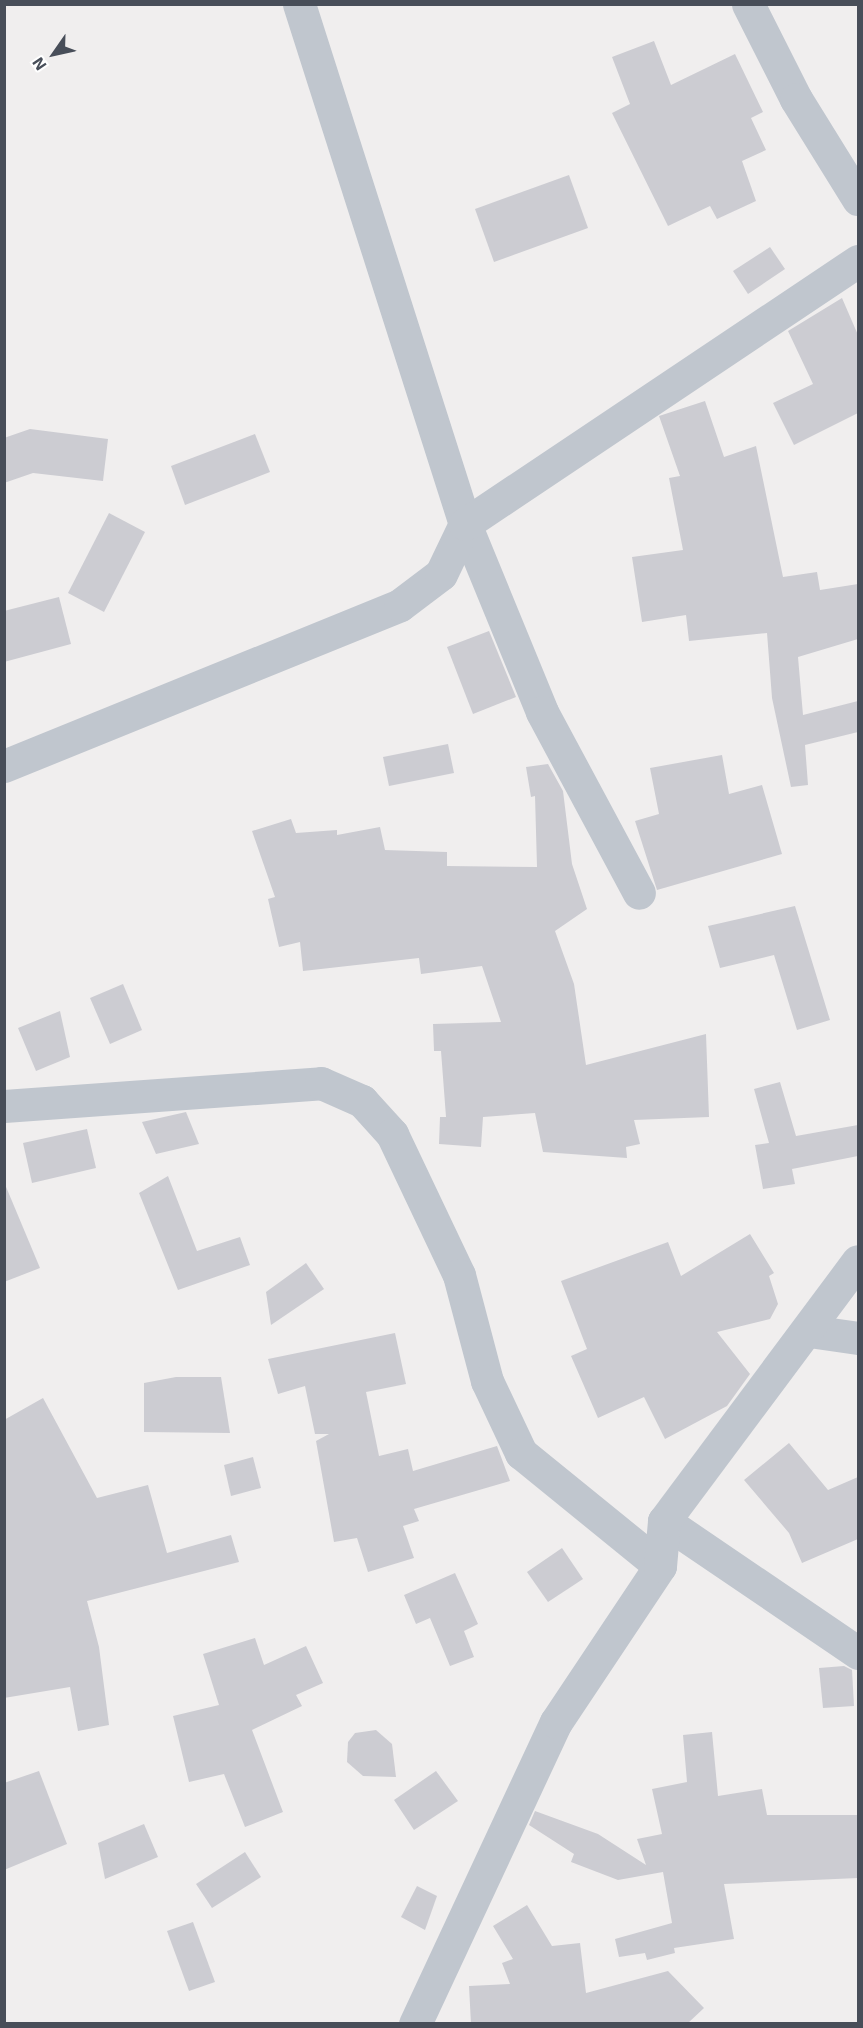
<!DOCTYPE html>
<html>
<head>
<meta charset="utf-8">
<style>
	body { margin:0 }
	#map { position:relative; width:863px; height:2028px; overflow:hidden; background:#f0eeee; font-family:"Exo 2",sans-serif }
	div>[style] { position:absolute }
	.building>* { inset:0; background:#ccccd2 }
	.street>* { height:33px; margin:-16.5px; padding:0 16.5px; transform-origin:16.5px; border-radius:16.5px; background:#c0c6ce }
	span { translate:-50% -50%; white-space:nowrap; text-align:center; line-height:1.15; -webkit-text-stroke:4.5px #fff; paint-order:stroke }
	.frame { position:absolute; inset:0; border:6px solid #484e59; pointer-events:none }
	.north { position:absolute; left:24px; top:24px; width:60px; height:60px; -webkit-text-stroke:4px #fff; paint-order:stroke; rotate:236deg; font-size:16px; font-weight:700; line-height:24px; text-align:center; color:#484e59 }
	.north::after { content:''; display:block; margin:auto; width:21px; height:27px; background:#484e59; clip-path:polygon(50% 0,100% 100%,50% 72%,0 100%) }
</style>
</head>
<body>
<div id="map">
	<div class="building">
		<div style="clip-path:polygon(654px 41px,671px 85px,735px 54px,763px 112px,751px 118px,766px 150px,742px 161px,756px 201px,717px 219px,710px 206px,668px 226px,612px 113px,630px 104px,612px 57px)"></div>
		<div style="clip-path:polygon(569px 175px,588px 228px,494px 262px,475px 209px)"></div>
		<div style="clip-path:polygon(770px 247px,785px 269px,748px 294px,733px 271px)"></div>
		<div style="clip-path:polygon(842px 298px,858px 335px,858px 413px,794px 445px,773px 403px,813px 384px,788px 331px)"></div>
		<div style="clip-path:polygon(705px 401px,724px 457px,756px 446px,783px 577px,817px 572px,820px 590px,858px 584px,858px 639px,798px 657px,803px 715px,858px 701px,858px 732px,805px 745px,808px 785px,791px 787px,772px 698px,767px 633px,689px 641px,686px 615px,642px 622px,632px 557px,683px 550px,669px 478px,680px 476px,659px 416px)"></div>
		<div style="clip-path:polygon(30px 429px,108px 439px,103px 481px,33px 473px,4px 483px,4px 438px)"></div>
		<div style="clip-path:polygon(255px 434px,270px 472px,185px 505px,171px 466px)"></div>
		<div style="clip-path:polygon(109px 513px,145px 532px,104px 612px,68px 593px)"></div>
		<div style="clip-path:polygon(59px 597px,71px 644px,4px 662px,4px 611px)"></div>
		<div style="clip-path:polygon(489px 631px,516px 697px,473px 714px,447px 647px)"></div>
		<div style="clip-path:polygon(448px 744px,454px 773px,389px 786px,383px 757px)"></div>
		<div style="clip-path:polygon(722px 755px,729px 794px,762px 785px,782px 854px,657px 890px,635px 821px,659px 814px,650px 768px)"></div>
		<div style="clip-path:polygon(548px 764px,563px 791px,572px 864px,587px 909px,555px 931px,574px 984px,586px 1065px,706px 1034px,709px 1117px,634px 1120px,640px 1144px,626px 1147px,627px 1158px,543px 1152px,535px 1113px,483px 1117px,481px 1147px,439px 1144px,440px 1117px,446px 1117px,441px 1051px,434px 1051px,433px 1024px,501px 1022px,482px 966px,421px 974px,419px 958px,303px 971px,300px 942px,279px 947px,268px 899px,275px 897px,252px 831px,291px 819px,296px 833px,337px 830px,337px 835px,380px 827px,385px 850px,447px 852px,447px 866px,537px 867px,535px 796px,531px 797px,526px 767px)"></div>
		<div style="clip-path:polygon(795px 906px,830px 1020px,797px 1030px,774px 955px,720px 968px,708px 926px)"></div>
		<div style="clip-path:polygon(123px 984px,142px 1030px,110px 1044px,90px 998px)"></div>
		<div style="clip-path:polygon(60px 1011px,70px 1057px,36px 1071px,18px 1028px)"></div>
		<div style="clip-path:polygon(780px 1082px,796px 1136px,858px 1125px,858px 1156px,792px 1169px,795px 1184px,763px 1189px,755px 1145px,769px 1143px,754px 1089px)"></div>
		<div style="clip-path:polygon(186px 1112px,199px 1144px,156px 1154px,142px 1122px)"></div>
		<div style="clip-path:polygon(87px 1129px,96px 1168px,32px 1183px,23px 1143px)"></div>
		<div style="clip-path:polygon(168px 1176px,197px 1251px,240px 1237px,250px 1265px,178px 1290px,139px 1193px)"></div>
		<div style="clip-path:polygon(4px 1182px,40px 1268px,4px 1282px)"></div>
		<div style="clip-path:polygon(750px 1234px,774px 1273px,769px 1276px,778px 1304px,770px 1319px,717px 1332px,750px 1374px,727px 1406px,665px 1439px,644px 1397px,598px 1418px,571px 1356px,587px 1349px,561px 1281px,668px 1242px,681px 1276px)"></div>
		<div style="clip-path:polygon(306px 1263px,324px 1289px,271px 1325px,266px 1292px)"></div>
		<div style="clip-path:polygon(395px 1333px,406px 1384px,366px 1392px,379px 1456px,408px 1449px,413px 1471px,497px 1446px,510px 1481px,414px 1509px,419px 1521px,403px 1526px,414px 1558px,368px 1572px,357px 1538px,334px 1542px,316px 1441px,329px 1434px,315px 1434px,305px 1386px,278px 1394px,268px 1359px)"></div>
		<div style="clip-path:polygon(176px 1377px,221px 1377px,230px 1433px,144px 1432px,144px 1383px)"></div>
		<div style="clip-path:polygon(43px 1398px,97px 1498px,148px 1485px,167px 1553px,231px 1535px,239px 1562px,87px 1601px,99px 1647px,109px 1725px,78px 1731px,70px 1687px,4px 1698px,4px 1420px)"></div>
		<div style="clip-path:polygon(789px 1443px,828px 1490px,858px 1477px,858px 1539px,802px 1563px,789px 1533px,744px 1480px)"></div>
		<div style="clip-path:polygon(253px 1457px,261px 1488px,231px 1496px,224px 1465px)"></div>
		<div style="clip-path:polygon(562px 1548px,583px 1579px,548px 1602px,527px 1572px)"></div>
		<div style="clip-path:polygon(455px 1573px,478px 1624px,464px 1631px,474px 1657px,450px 1666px,430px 1618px,416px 1624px,404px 1595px)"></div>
		<div style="clip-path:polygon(255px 1638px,264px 1665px,306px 1646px,323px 1683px,296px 1695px,302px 1706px,252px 1730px,283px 1812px,245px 1827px,224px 1774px,189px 1782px,173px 1716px,219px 1705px,203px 1654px)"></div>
		<div style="clip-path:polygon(844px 1666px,852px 1670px,854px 1706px,823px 1708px,819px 1668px)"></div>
		<div style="clip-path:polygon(376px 1730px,392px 1744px,396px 1777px,363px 1776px,347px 1762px,348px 1742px,355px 1733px)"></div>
		<div style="clip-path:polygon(712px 1732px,718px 1796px,762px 1789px,767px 1815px,858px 1815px,858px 1878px,724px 1884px,734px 1939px,674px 1948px,675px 1953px,647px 1960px,645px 1953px,619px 1957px,615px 1939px,672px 1923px,663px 1872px,618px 1880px,571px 1862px,574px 1854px,529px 1825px,535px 1811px,598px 1834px,646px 1865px,637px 1839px,662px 1834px,652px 1789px,687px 1782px,683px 1735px)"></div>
		<div style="clip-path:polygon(39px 1771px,67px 1844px,4px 1870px,4px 1783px)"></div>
		<div style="clip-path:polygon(436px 1771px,458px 1801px,414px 1830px,394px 1800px)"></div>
		<div style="clip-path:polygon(144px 1824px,158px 1857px,105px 1879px,98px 1843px)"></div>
		<div style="clip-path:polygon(245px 1852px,261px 1877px,212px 1908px,196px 1884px)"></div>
		<div style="clip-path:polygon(417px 1886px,437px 1896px,425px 1930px,401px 1917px)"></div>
		<div style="clip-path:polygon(527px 1905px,552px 1946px,580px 1943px,586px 1993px,668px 1971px,704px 2008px,687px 2024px,471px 2024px,469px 1986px,510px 1984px,502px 1963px,513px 1959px,493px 1926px)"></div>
		<div style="clip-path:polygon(193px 1922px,215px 1982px,189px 1991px,167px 1931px)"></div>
	</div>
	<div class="street">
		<div style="left:299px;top:4px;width:546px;rotate:72.3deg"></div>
		<div style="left:465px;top:524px;width:203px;rotate:67.7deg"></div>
		<div style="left:542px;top:712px;width:205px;rotate:61.8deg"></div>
		<div style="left:748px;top:4px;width:106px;rotate:63.2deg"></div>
		<div style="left:796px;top:99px;width:118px;rotate:58.2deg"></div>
		<div style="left:4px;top:766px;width:427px;rotate:-22.1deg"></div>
		<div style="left:400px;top:605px;width:51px;rotate:-37.1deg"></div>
		<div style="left:441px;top:574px;width:55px;rotate:-64.4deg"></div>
		<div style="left:465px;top:524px;width:473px;rotate:-33.8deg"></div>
		<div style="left:4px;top:1106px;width:318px;rotate:-4.1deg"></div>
		<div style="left:321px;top:1083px;width:45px;rotate:23.7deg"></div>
		<div style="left:362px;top:1101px;width:45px;rotate:47.7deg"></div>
		<div style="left:392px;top:1134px;width:156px;rotate:64.6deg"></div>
		<div style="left:459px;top:1275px;width:110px;rotate:75.2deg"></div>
		<div style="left:487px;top:1381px;width:80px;rotate:64.7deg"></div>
		<div style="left:521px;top:1453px;width:179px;rotate:39.1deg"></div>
		<div style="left:809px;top:1331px;width:49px;rotate:8.1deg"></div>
		<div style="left:664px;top:1521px;width:235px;rotate:34.2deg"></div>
		<div style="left:415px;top:2024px;width:333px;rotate:-65deg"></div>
		<div style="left:556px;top:1722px;width:187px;rotate:-56.3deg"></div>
		<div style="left:660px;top:1566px;width:45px;rotate:-84.9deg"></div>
		<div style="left:664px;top:1521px;width:324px;rotate:-53.3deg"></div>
	</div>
	<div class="frame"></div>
	<div class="north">N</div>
</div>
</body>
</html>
